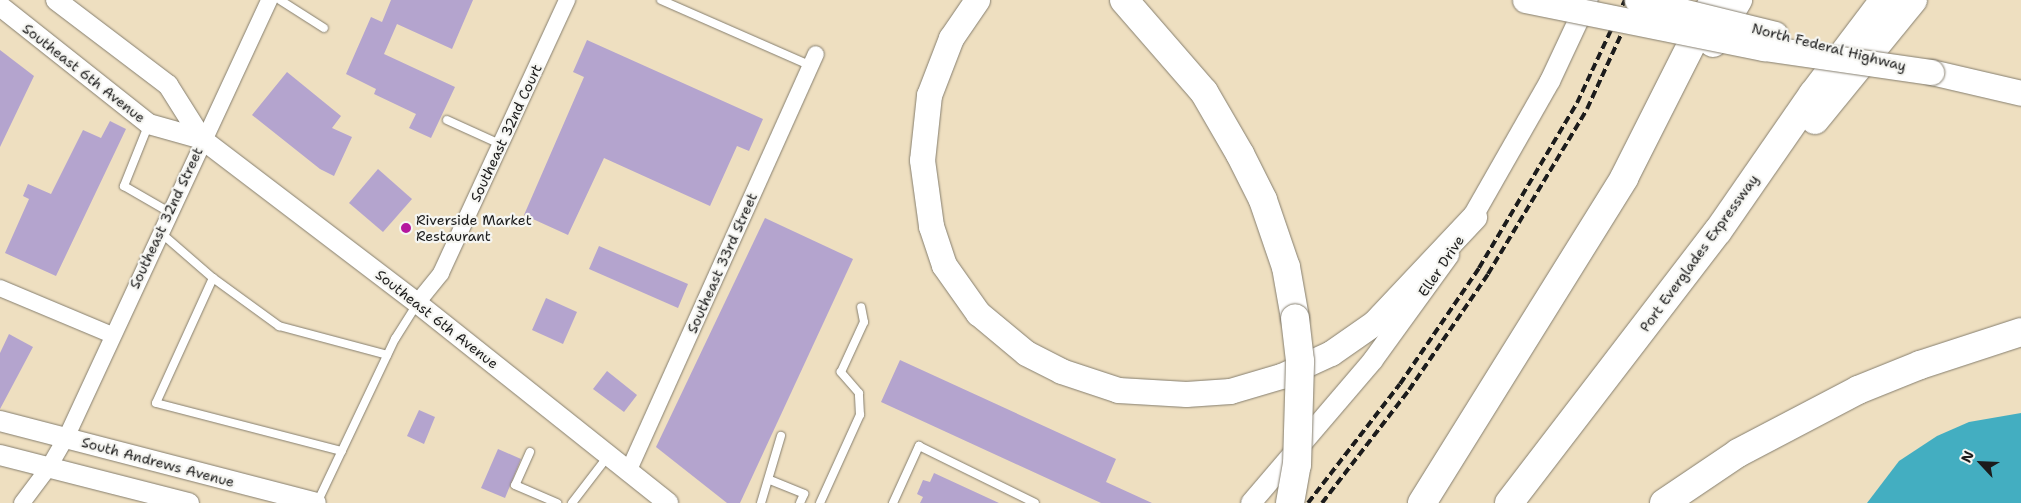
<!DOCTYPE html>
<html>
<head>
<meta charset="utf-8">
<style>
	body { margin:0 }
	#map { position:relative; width:2021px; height:503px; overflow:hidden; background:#eedfc0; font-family:"Shantell Sans",sans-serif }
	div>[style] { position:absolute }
	.water>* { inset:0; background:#43aec1 }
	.building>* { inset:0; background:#b4a4ce }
	.roads { filter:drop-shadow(0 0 1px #857e6e) drop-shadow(0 0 1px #857e6e) }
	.service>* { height:8px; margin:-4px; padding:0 4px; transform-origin:4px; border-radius:4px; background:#fff }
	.minor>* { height:16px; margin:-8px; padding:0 8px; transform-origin:8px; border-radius:8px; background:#fff }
	.tertiary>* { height:20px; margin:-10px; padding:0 10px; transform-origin:10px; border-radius:10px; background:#fff }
	.primary>* { height:25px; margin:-12.5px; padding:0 12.5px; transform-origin:12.5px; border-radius:12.5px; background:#fff }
	.motorway>* { height:28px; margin:-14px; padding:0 14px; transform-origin:14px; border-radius:14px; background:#fff }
	.rail>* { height:4px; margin-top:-2px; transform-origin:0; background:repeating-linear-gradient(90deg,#1c1c1c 0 8px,transparent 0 12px) }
	.bridges { filter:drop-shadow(0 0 1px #857e6e) drop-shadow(0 0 1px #857e6e) }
	.primary-bridge>* { height:25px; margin:-12.5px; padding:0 12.5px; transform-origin:12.5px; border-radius:12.5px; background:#fff }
	.motorway-bridge>* { height:28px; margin:-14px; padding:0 14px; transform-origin:14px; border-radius:14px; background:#fff }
	.dots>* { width:14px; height:14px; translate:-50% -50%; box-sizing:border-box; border:2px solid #f6f6f2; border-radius:50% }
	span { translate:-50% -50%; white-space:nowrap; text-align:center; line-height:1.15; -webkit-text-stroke:4.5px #f6f6f2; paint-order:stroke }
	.street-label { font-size:14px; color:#1c1c1c }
	.poi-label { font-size:14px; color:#1c1c1c }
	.left { translate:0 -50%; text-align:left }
	.north { position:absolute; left:1956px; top:438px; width:50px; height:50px; -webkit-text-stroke:4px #f6f6f2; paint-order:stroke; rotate:295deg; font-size:14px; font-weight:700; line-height:20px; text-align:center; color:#1c1c1c }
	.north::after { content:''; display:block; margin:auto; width:18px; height:22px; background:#1c1c1c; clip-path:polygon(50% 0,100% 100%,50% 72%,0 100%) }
</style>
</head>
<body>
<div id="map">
	<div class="water">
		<div style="clip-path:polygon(2021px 413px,2021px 503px,1867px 503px,1899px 461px,1937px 436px,1969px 422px)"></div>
	</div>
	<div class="building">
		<div style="clip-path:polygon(391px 0,473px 0,452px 49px,397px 24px,384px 54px,455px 87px,431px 138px,409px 128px,416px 114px,374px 94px,376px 89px,346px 74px,371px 17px,382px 22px)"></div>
		<div style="clip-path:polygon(587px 40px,763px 119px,749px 151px,737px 146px,710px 206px,604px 158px,568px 235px,524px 215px,584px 77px,573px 72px)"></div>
		<div style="clip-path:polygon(0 50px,34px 76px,0 147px)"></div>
		<div style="clip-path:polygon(287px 72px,341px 116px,332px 128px,352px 137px,334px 176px,320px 169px,252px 115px)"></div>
		<div style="clip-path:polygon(110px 121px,126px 129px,56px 276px,5px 253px,29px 199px,23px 196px,28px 184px,51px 194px,83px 130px,101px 138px)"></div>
		<div style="clip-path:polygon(378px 169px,412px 199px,383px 232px,349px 203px)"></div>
		<div style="clip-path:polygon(765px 218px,853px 259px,740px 503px,727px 503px,656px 447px)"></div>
		<div style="clip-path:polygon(599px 246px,688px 284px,678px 308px,589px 269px)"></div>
		<div style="clip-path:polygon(546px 298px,577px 312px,563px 344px,532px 330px)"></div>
		<div style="clip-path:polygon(9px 334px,33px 347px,0 409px,0 353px)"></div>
		<div style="clip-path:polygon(900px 360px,1116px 459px,1106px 482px,1152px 503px,1101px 503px,881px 402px)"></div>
		<div style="clip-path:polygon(607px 371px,637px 395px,624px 412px,593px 389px)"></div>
		<div style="clip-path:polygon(419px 410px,435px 417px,424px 444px,407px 436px)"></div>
		<div style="clip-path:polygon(498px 449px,521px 459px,505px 498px,481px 488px)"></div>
		<div style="clip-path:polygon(934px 473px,999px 503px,920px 503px,923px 497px,917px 494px,923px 480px,930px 482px)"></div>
	</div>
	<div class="roads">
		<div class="service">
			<div style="left:280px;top:0;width:52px;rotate:32.5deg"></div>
			<div style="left:661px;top:0;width:164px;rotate:23.7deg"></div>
			<div style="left:447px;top:120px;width:58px;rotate:24.4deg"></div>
			<div style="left:148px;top:126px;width:65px;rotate:111.8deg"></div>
			<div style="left:124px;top:186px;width:52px;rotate:30deg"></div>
			<div style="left:161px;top:233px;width:69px;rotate:40.9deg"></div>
			<div style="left:213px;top:278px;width:82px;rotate:36deg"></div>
			<div style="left:279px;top:326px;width:112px;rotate:15deg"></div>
			<div style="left:213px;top:278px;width:137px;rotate:114.5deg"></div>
			<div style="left:156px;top:403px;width:192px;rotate:14.5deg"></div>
			<div style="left:530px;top:452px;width:36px;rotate:114deg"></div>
			<div style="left:515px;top:485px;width:46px;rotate:23.2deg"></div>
			<div style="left:770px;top:480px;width:37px;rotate:22deg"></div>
			<div style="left:804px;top:494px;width:10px;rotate:114deg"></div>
			<div style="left:317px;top:503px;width:182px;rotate:-64.6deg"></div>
			<div style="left:395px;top:339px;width:41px;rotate:-57.8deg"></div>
			<div style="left:572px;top:503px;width:59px;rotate:-52.5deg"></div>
			<div style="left:761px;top:503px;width:70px;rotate:-73.4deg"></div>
			<div style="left:820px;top:503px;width:97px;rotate:-65.6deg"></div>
			<div style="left:860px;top:415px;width:22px;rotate:-93deg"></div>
			<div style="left:859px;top:393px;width:28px;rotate:-131deg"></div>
			<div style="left:841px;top:372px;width:55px;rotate:-65.3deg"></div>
			<div style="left:864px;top:322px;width:15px;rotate:-101deg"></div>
			<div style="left:893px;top:503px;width:63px;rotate:-65.5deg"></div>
			<div style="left:919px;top:446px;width:129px;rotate:26.2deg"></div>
		</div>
		<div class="minor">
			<div style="left:0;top:288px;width:121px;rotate:22.8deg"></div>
			<div style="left:417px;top:303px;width:38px;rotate:-51deg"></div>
			<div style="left:441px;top:273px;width:301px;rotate:-65.2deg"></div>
			<div style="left:628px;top:472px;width:458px;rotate:-65.8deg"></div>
			<div style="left:22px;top:503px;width:45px;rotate:-53.1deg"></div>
			<div style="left:49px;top:467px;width:34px;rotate:-60deg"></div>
			<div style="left:66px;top:438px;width:483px;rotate:-65.1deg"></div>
		</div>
		<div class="tertiary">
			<div style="left:56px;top:0;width:141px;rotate:37.2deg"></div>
			<div style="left:168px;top:85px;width:64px;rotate:57.8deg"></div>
			<div style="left:202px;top:139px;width:270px;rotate:37.3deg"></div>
			<div style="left:417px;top:303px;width:321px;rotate:38.5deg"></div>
			<div style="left:0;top:6px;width:190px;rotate:38.4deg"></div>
			<div style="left:149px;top:124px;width:55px;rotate:15.8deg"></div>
			<div style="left:1465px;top:230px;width:172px;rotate:-60.3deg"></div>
			<div style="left:1550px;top:81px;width:89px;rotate:-64.9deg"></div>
			<div style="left:0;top:421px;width:326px;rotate:14.5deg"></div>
			<div style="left:0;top:455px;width:195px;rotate:14.3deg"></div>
			<div style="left:1251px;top:503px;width:188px;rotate:-49.5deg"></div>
			<div style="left:1373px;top:360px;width:130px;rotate:-54.1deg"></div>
		</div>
		<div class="primary">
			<div style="left:977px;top:0;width:46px;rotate:124.4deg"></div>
			<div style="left:951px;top:38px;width:61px;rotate:111.1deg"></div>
			<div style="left:929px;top:95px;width:65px;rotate:96.1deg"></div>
			<div style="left:922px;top:160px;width:67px;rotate:82.2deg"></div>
			<div style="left:931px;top:226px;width:41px;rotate:71.6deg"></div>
			<div style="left:944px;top:265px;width:59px;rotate:54.7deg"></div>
			<div style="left:978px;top:313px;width:62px;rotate:39.8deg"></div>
			<div style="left:1026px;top:353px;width:39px;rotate:27deg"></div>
			<div style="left:1061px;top:371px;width:60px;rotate:18.4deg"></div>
			<div style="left:1118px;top:390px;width:68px;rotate:3.4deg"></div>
			<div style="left:1186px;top:394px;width:44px;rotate:-3.9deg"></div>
			<div style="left:1230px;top:391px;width:53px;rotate:-16.4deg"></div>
			<div style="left:1281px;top:376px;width:55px;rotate:-24.7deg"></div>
			<div style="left:1331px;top:353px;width:52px;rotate:-34.9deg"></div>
			<div style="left:1374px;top:323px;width:146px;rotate:-46.7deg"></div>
			<div style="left:1931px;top:72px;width:92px;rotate:13.1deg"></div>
		</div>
		<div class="motorway">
			<div style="left:1124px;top:0;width:122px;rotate:49deg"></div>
			<div style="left:1204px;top:92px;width:72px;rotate:59.9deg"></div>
			<div style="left:1240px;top:154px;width:51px;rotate:63.4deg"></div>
			<div style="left:1263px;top:200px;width:71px;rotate:71.1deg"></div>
			<div style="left:1286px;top:267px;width:52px;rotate:80deg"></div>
			<div style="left:1713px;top:43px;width:50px;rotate:-59.8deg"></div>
			<div style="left:1815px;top:120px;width:155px;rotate:-50.8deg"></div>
			<div style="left:1422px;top:503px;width:383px;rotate:-58.1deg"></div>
			<div style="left:1624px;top:178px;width:199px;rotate:-63.2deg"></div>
			<div style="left:1509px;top:503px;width:343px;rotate:-52.5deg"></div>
			<div style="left:1718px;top:231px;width:167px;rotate:-55.3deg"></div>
			<div style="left:1813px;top:94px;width:118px;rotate:-52.9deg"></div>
			<div style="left:1664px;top:503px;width:89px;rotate:-34deg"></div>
			<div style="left:1738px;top:453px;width:136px;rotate:-27.7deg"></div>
			<div style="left:1858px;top:390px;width:67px;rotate:-22deg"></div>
			<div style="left:1920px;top:365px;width:106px;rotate:-18.1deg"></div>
		</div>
	</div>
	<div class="rail">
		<div style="left:1308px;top:503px;width:150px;rotate:-52.3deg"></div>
		<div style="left:1400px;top:384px;width:140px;rotate:-55.7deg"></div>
		<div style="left:1479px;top:268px;width:192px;rotate:-59.3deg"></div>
		<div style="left:1577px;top:103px;width:114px;rotate:-65deg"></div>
		<div style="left:1322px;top:503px;width:143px;rotate:-52.4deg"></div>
		<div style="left:1409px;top:390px;width:140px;rotate:-55.7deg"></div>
		<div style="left:1488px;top:274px;width:192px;rotate:-59deg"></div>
		<div style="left:1587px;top:109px;width:120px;rotate:-65.4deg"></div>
	</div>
	<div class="bridges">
		<div class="primary-bridge">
			<div style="left:1525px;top:0;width:244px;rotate:11.4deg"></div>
			<div style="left:1764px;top:48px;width:169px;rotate:8.2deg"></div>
			<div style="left:1637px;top:0;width:142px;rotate:13.8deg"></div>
		</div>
		<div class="motorway-bridge">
			<div style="left:1290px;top:503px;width:39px;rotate:-80deg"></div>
			<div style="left:1297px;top:465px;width:104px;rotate:-88.3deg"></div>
			<div style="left:1300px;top:361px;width:43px;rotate:-96.6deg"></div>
		</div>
	</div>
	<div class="dots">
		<div style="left:406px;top:228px;background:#b5179e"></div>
	</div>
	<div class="street-label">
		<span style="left:1829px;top:47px;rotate:14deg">North Federal Highway</span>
		<span style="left:84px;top:73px;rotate:38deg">Southeast 6th Avenue</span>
		<span style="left:506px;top:133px;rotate:-65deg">Southeast 32nd Court</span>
		<span style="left:166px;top:218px;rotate:-65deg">Southeast 32nd Street</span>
		<span style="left:1699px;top:253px;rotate:-54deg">Port Everglades Expressway</span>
		<span style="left:722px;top:263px;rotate:-66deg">Southeast 33rd Street</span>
		<span style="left:1441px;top:266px;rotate:-56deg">Eller Drive</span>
		<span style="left:437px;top:319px;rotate:38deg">Southeast 6th Avenue</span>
		<span style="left:158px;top:462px;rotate:15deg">South Andrews Avenue</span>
	</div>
	<div class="poi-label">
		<span class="left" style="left:416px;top:228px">Riverside Market<br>Restaurant</span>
	</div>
	<div class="north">N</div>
</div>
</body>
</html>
